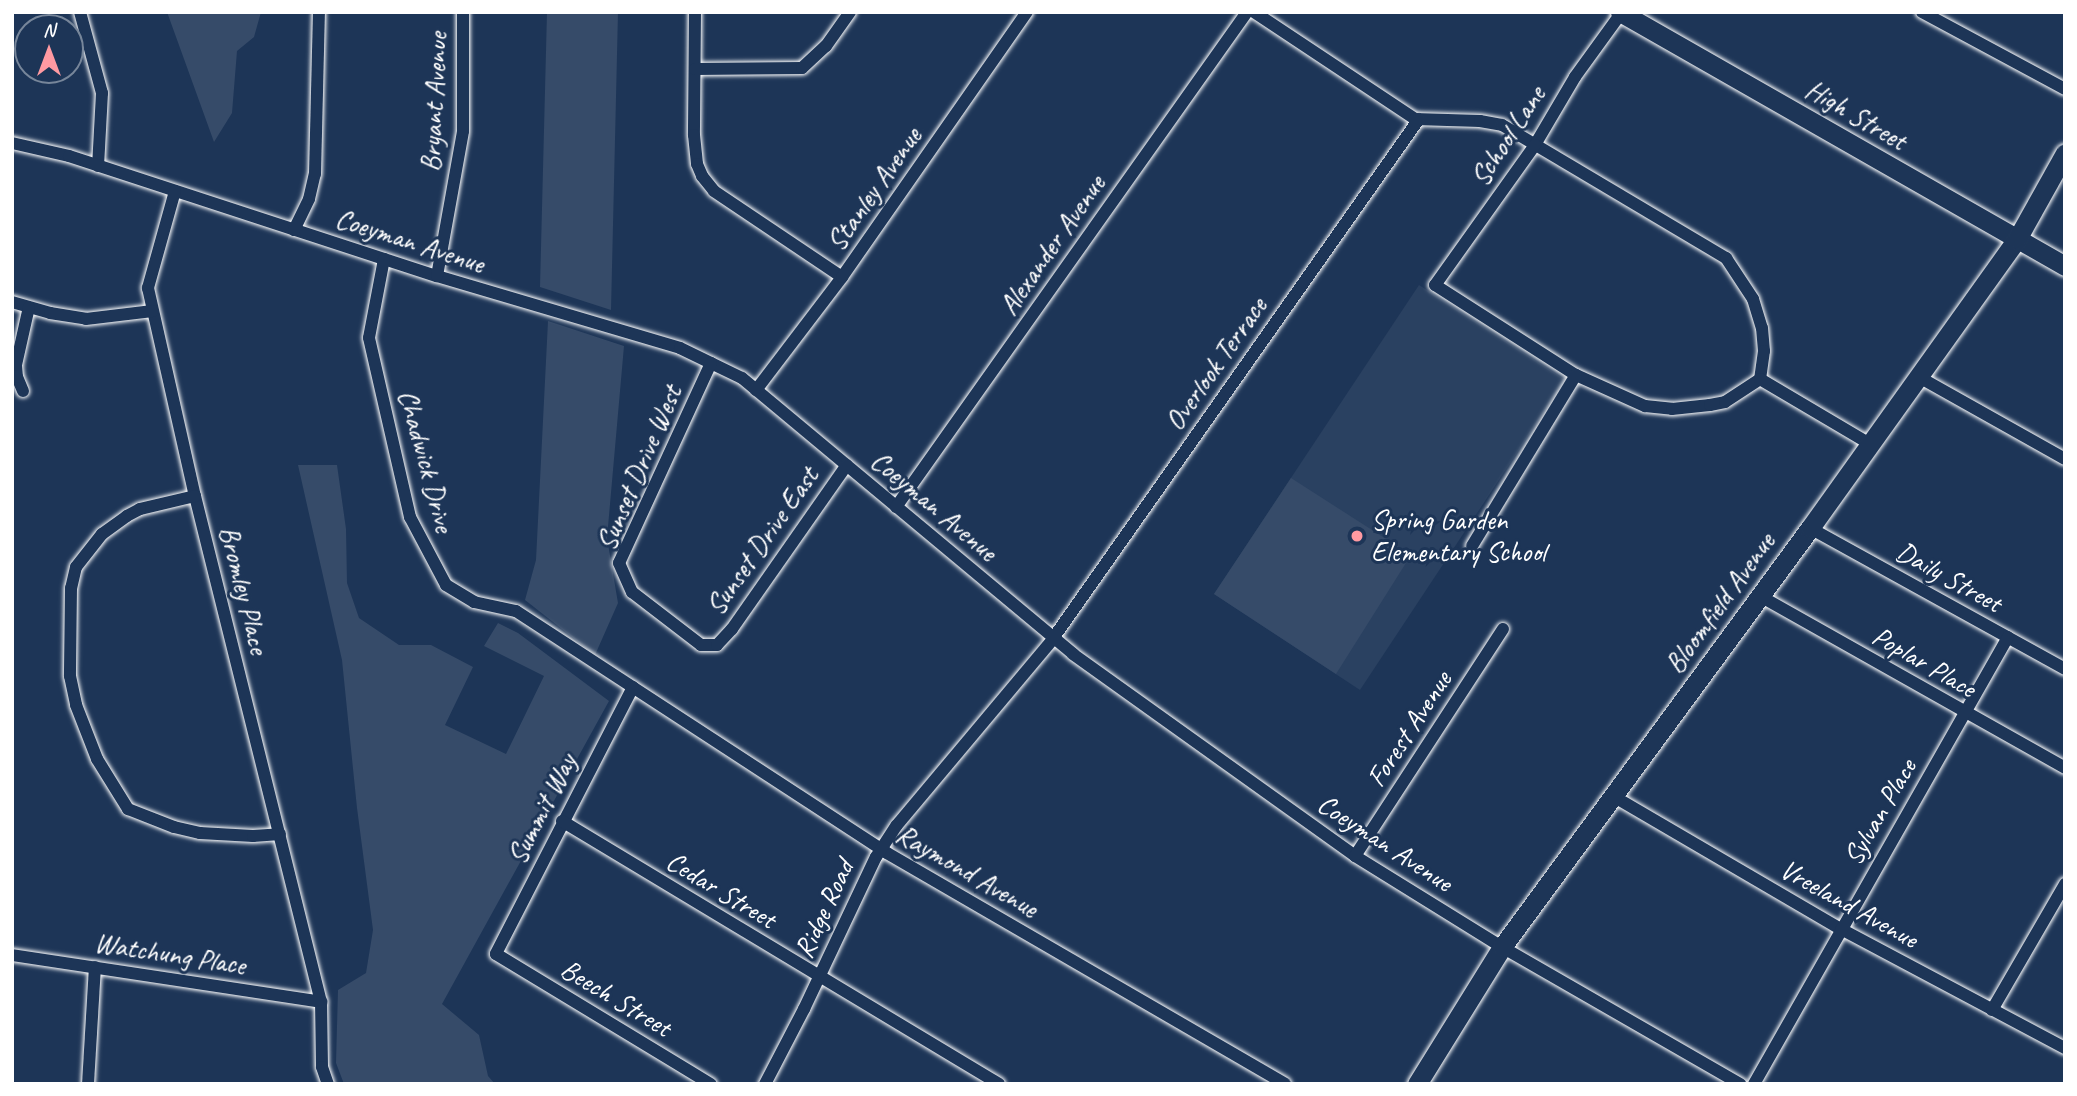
<!DOCTYPE html>
<html>
<head>
<meta charset="utf-8">
<style>
	body { margin:0 }
	#map { position:relative; width:2077px; height:1096px; overflow:hidden; background:#1d3557; font-family:Caveat,sans-serif }
	div>[style] { position:absolute }
	.built>* { inset:0; background:#2a4161 }
	.green>* { inset:0; background:#364b69 }
	.roads { filter:drop-shadow(0 0 2px #fff) drop-shadow(0 0 2px #fff) }
	.street>* { height:12px; margin:-6px; padding:0 6px; transform-origin:6px; border-radius:6px; background:#1d3557 }
	.secondary>* { height:19px; margin:-9.5px; padding:0 9.5px; transform-origin:9.5px; border-radius:9.5px; background:#1d3557 }
	.dots>* { width:19px; height:19px; translate:-50% -50%; box-sizing:border-box; border:4px solid #1d3557; border-radius:50% }
	span { translate:-50% -50%; white-space:nowrap; text-align:center; line-height:1.15; -webkit-text-stroke:6px #1d3557; paint-order:stroke }
	.street-label { font-size:28px; color:#fff }
	.poi-label { font-size:28px; color:#fff }
	.left { translate:0 -50%; text-align:left }
	.frame { position:absolute; inset:0; border:14px solid #fff; pointer-events:none }
	.north { position:absolute; left:14px; top:14px; width:70px; height:70px; box-sizing:border-box; background:#1d3557; border:2px solid #77869a; border-radius:50%; rotate:0deg; font-size:19px; font-weight:700; line-height:28px; text-align:center; color:#fff }
	.north::after { content:''; display:block; margin:auto; width:24px; height:32px; background:#ff9aa2; clip-path:polygon(50% 0,100% 100%,50% 72%,0 100%) }
</style>
</head>
<body>
<div id="map">
	<div class="built">
		<div style="clip-path:polygon(1419px 285px,1565px 380px,1360px 690px,1214px 594px)"></div>
	</div>
	<div class="green">
		<div style="clip-path:polygon(167px 12px,261px 12px,254px 37px,237px 51px,232px 113px,214px 142px)"></div>
		<div style="clip-path:polygon(547px 12px,618px 12px,611px 310px,540px 287px)"></div>
		<div style="clip-path:polygon(548px 321px,624px 346px,607px 538px,618px 603px,595px 655px,525px 600px,536px 560px)"></div>
		<div style="clip-path:polygon(298px 465px,337px 465px,346px 529px,347px 583px,359px 618px,399px 645px,431px 645px,473px 667px,445px 725px,506px 754px,544px 676px,484px 646px,498px 623px,518px 633px,609px 701px,442px 1004px,479px 1035px,488px 1076px,495px 1084px,344px 1084px,336px 1063px,338px 990px,366px 973px,373px 930px,357px 808px,342px 660px)"></div>
		<div style="clip-path:polygon(1291px 478px,1411px 555px,1336px 674px,1214px 594px)"></div>
	</div>
	<div class="roads">
		<div class="street">
			<div style="left:80px;top:12px;width:84px;rotate:74.8deg"></div>
			<div style="left:102px;top:93px;width:73px;rotate:93.1deg"></div>
			<div style="left:695px;top:12px;width:123px;rotate:90.5deg"></div>
			<div style="left:694px;top:135px;width:29px;rotate:84deg"></div>
			<div style="left:697px;top:164px;width:13px;rotate:67deg"></div>
			<div style="left:702px;top:176px;width:19px;rotate:51deg"></div>
			<div style="left:714px;top:191px;width:154px;rotate:33.9deg"></div>
			<div style="left:1254px;top:12px;width:193px;rotate:33.6deg"></div>
			<div style="left:1415px;top:119px;width:65px;rotate:1.8deg"></div>
			<div style="left:1480px;top:121px;width:22px;rotate:10deg"></div>
			<div style="left:1502px;top:125px;width:261px;rotate:30.7deg"></div>
			<div style="left:1726px;top:258px;width:49px;rotate:56.6deg"></div>
			<div style="left:1753px;top:299px;width:30px;rotate:73deg"></div>
			<div style="left:1762px;top:328px;width:23px;rotate:85deg"></div>
			<div style="left:1764px;top:351px;width:28px;rotate:98deg"></div>
			<div style="left:1622px;top:12px;width:80px;rotate:125.9deg"></div>
			<div style="left:1575px;top:77px;width:79px;rotate:120.5deg"></div>
			<div style="left:1535px;top:145px;width:172px;rotate:125.5deg"></div>
			<div style="left:1435px;top:285px;width:167px;rotate:32.6deg"></div>
			<div style="left:1576px;top:375px;width:76px;rotate:24.2deg"></div>
			<div style="left:1645px;top:406px;width:27px;rotate:6deg"></div>
			<div style="left:1672px;top:409px;width:38px;rotate:-6deg"></div>
			<div style="left:1710px;top:405px;width:15px;rotate:-11deg"></div>
			<div style="left:1725px;top:402px;width:42px;rotate:-33.3deg"></div>
			<div style="left:1922px;top:12px;width:162px;rotate:28.3deg"></div>
			<div style="left:695px;top:69px;width:107px;rotate:-0.5deg"></div>
			<div style="left:802px;top:68px;width:33px;rotate:-43deg"></div>
			<div style="left:826px;top:46px;width:42px;rotate:-54.8deg"></div>
			<div style="left:12px;top:143px;width:58px;rotate:12.8deg"></div>
			<div style="left:69px;top:156px;width:387px;rotate:18.1deg"></div>
			<div style="left:437px;top:276px;width:253px;rotate:16.5deg"></div>
			<div style="left:680px;top:348px;width:69px;rotate:25.8deg"></div>
			<div style="left:742px;top:378px;width:431px;rotate:39.8deg"></div>
			<div style="left:1073px;top:654px;width:347px;rotate:35.6deg"></div>
			<div style="left:1355px;top:856px;width:173px;rotate:31.8deg"></div>
			<div style="left:1502px;top:947px;width:275px;rotate:29.9deg"></div>
			<div style="left:175px;top:191px;width:101px;rotate:105.6deg"></div>
			<div style="left:148px;top:288px;width:213px;rotate:77.3deg"></div>
			<div style="left:195px;top:496px;width:521px;rotate:76.02deg"></div>
			<div style="left:321px;top:1002px;width:65px;rotate:89.1deg"></div>
			<div style="left:322px;top:1067px;width:18px;rotate:71deg"></div>
			<div style="left:294px;top:230px;width:34px;rotate:-64deg"></div>
			<div style="left:309px;top:199px;width:26px;rotate:-77deg"></div>
			<div style="left:315px;top:174px;width:162px;rotate:-88.6deg"></div>
			<div style="left:384px;top:259px;width:80px;rotate:100.8deg"></div>
			<div style="left:369px;top:338px;width:184px;rotate:77.1deg"></div>
			<div style="left:410px;top:517px;width:77px;rotate:62.1deg"></div>
			<div style="left:446px;top:585px;width:33px;rotate:31deg"></div>
			<div style="left:474px;top:602px;width:43px;rotate:12.1deg"></div>
			<div style="left:516px;top:611px;width:443px;rotate:33.1deg"></div>
			<div style="left:887px;top:853px;width:460px;rotate:30.1deg"></div>
			<div style="left:437px;top:276px;width:147px;rotate:-79.8deg"></div>
			<div style="left:463px;top:131px;width:119px;rotate:-90deg"></div>
			<div style="left:12px;top:302px;width:40px;rotate:16deg"></div>
			<div style="left:50px;top:313px;width:36px;rotate:9deg"></div>
			<div style="left:86px;top:319px;width:67px;rotate:-6.8deg"></div>
			<div style="left:711px;top:363px;width:220px;rotate:114.7deg"></div>
			<div style="left:619px;top:563px;width:32px;rotate:66deg"></div>
			<div style="left:632px;top:592px;width:87px;rotate:37.5deg"></div>
			<div style="left:701px;top:645px;width:16px"></div>
			<div style="left:717px;top:645px;width:22px;rotate:-47deg"></div>
			<div style="left:732px;top:629px;width:200px;rotate:-55deg"></div>
			<div style="left:1919px;top:377px;width:167px;rotate:29.3deg"></div>
			<div style="left:1760px;top:379px;width:128px;rotate:30.6deg"></div>
			<div style="left:756px;top:390px;width:142px;rotate:-52.7deg"></div>
			<div style="left:842px;top:277px;width:323px;rotate:-55.1deg"></div>
			<div style="left:23px;top:391px;width:15px;rotate:-113deg"></div>
			<div style="left:17px;top:377px;width:12px;rotate:-95deg"></div>
			<div style="left:16px;top:365px;width:59px;rotate:-77.4deg"></div>
			<div style="left:195px;top:496px;width:57px;rotate:166.7deg"></div>
			<div style="left:140px;top:509px;width:15px;rotate:152deg"></div>
			<div style="left:127px;top:516px;width:31px;rotate:144deg"></div>
			<div style="left:102px;top:534px;width:42px;rotate:128.2deg"></div>
			<div style="left:76px;top:567px;width:22px;rotate:103deg"></div>
			<div style="left:71px;top:588px;width:88px;rotate:90.7deg"></div>
			<div style="left:70px;top:676px;width:30px;rotate:78deg"></div>
			<div style="left:76px;top:705px;width:58px;rotate:68.7deg"></div>
			<div style="left:97px;top:759px;width:59px;rotate:58.2deg"></div>
			<div style="left:128px;top:809px;width:49px;rotate:21.4deg"></div>
			<div style="left:174px;top:827px;width:27px;rotate:13deg"></div>
			<div style="left:200px;top:833px;width:53px;rotate:3.2deg"></div>
			<div style="left:253px;top:836px;width:27px;rotate:-4deg"></div>
			<div style="left:896px;top:507px;width:607px;rotate:-54.66deg"></div>
			<div style="left:1810px;top:528px;width:291px;rotate:28.9deg"></div>
			<div style="left:1472px;top:546px;width:200px;rotate:-58.7deg"></div>
			<div style="left:1760px;top:596px;width:350px;rotate:29.4deg"></div>
			<div style="left:633px;top:687px;width:300px;rotate:117.2deg"></div>
			<div style="left:496px;top:954px;width:251px;rotate:31.2deg"></div>
			<div style="left:1613px;top:796px;width:264px;rotate:30.3deg"></div>
			<div style="left:1841px;top:929px;width:254px;rotate:28deg"></div>
			<div style="left:562px;top:821px;width:510px;rotate:31.04deg"></div>
			<div style="left:1355px;top:856px;width:271px;rotate:-56.9deg"></div>
			<div style="left:12px;top:955px;width:313px;rotate:8.6deg"></div>
			<div style="left:1992px;top:1010px;width:146px;rotate:-59.9deg"></div>
			<div style="left:88px;top:1084px;width:117px;rotate:-86.6deg"></div>
			<div style="left:765px;top:1084px;width:85px;rotate:-62.5deg"></div>
			<div style="left:804px;top:1009px;width:168px;rotate:-64.7deg"></div>
			<div style="left:876px;top:857px;width:38px;rotate:-57deg"></div>
			<div style="left:897px;top:825px;width:241px;rotate:-50deg"></div>
			<div style="left:1052px;top:640px;width:637px;rotate:-54.84deg"></div>
			<div style="left:1754px;top:1084px;width:514px;rotate:-60.39deg"></div>
		</div>
		<div class="secondary">
			<div style="left:1620px;top:12px;width:512px;rotate:29.72deg"></div>
			<div style="left:1417px;top:1084px;width:161px;rotate:-58.2deg"></div>
			<div style="left:1502px;top:947px;width:520px;rotate:-53.68deg"></div>
			<div style="left:1810px;top:528px;width:355px;rotate:-54.4deg"></div>
			<div style="left:2017px;top:239px;width:98px;rotate:-60.8deg"></div>
		</div>
	</div>
	<div class="dots">
		<div style="left:1357px;top:536px;background:#ff9aa2"></div>
	</div>
	<div class="street-label">
		<span style="left:434px;top:102px;rotate:-87deg">Bryant Avenue</span>
		<span style="left:1856px;top:115px;rotate:30deg">High Street</span>
		<span style="left:1508px;top:136px;rotate:-57deg">School Lane</span>
		<span style="left:874px;top:189px;rotate:-55deg">Stanley Avenue</span>
		<span style="left:410px;top:241px;rotate:18deg">Coeyman Avenue</span>
		<span style="left:1052px;top:245px;rotate:-55deg">Alexander Avenue</span>
		<span style="left:1216px;top:364px;rotate:-55deg">Overlook Terrace</span>
		<span style="left:426px;top:461px;rotate:75deg">Chadwick Drive</span>
		<span style="left:639px;top:468px;rotate:-67deg">Sunset Drive West</span>
		<span style="left:934px;top:506px;rotate:40deg">Coeyman Avenue</span>
		<span style="left:762px;top:541px;rotate:-55deg">Sunset Drive East</span>
		<span style="left:1949px;top:577px;rotate:29deg">Daily Street</span>
		<span style="left:244px;top:590px;rotate:76deg">Bromley Place</span>
		<span style="left:1720px;top:603px;rotate:-54deg">Bloomfield Avenue</span>
		<span style="left:1924px;top:662px;rotate:30deg">Poplar Place</span>
		<span style="left:1409px;top:729px;rotate:-57deg">Forest Avenue</span>
		<span style="left:542px;top:809px;rotate:-63deg">Summit Way</span>
		<span style="left:1880px;top:812px;rotate:-60deg">Sylvan Place</span>
		<span style="left:1385px;top:843px;rotate:33deg">Coeyman Avenue</span>
		<span style="left:967px;top:871px;rotate:30deg">Raymond Avenue</span>
		<span style="left:721px;top:890px;rotate:31deg">Cedar Street</span>
		<span style="left:1849px;top:904px;rotate:29deg">Vreeland Avenue</span>
		<span style="left:824px;top:909px;rotate:-65deg">Ridge Road</span>
		<span style="left:170px;top:954px;rotate:9deg">Watchung Place</span>
		<span style="left:616px;top:998px;rotate:31deg">Beech Street</span>
	</div>
	<div class="poi-label">
		<span class="left" style="left:1371px;top:536px">Spring Garden<br>Elementary School</span>
	</div>
	<div class="frame"></div>
	<div class="north">N</div>
</div>
</body>
</html>
